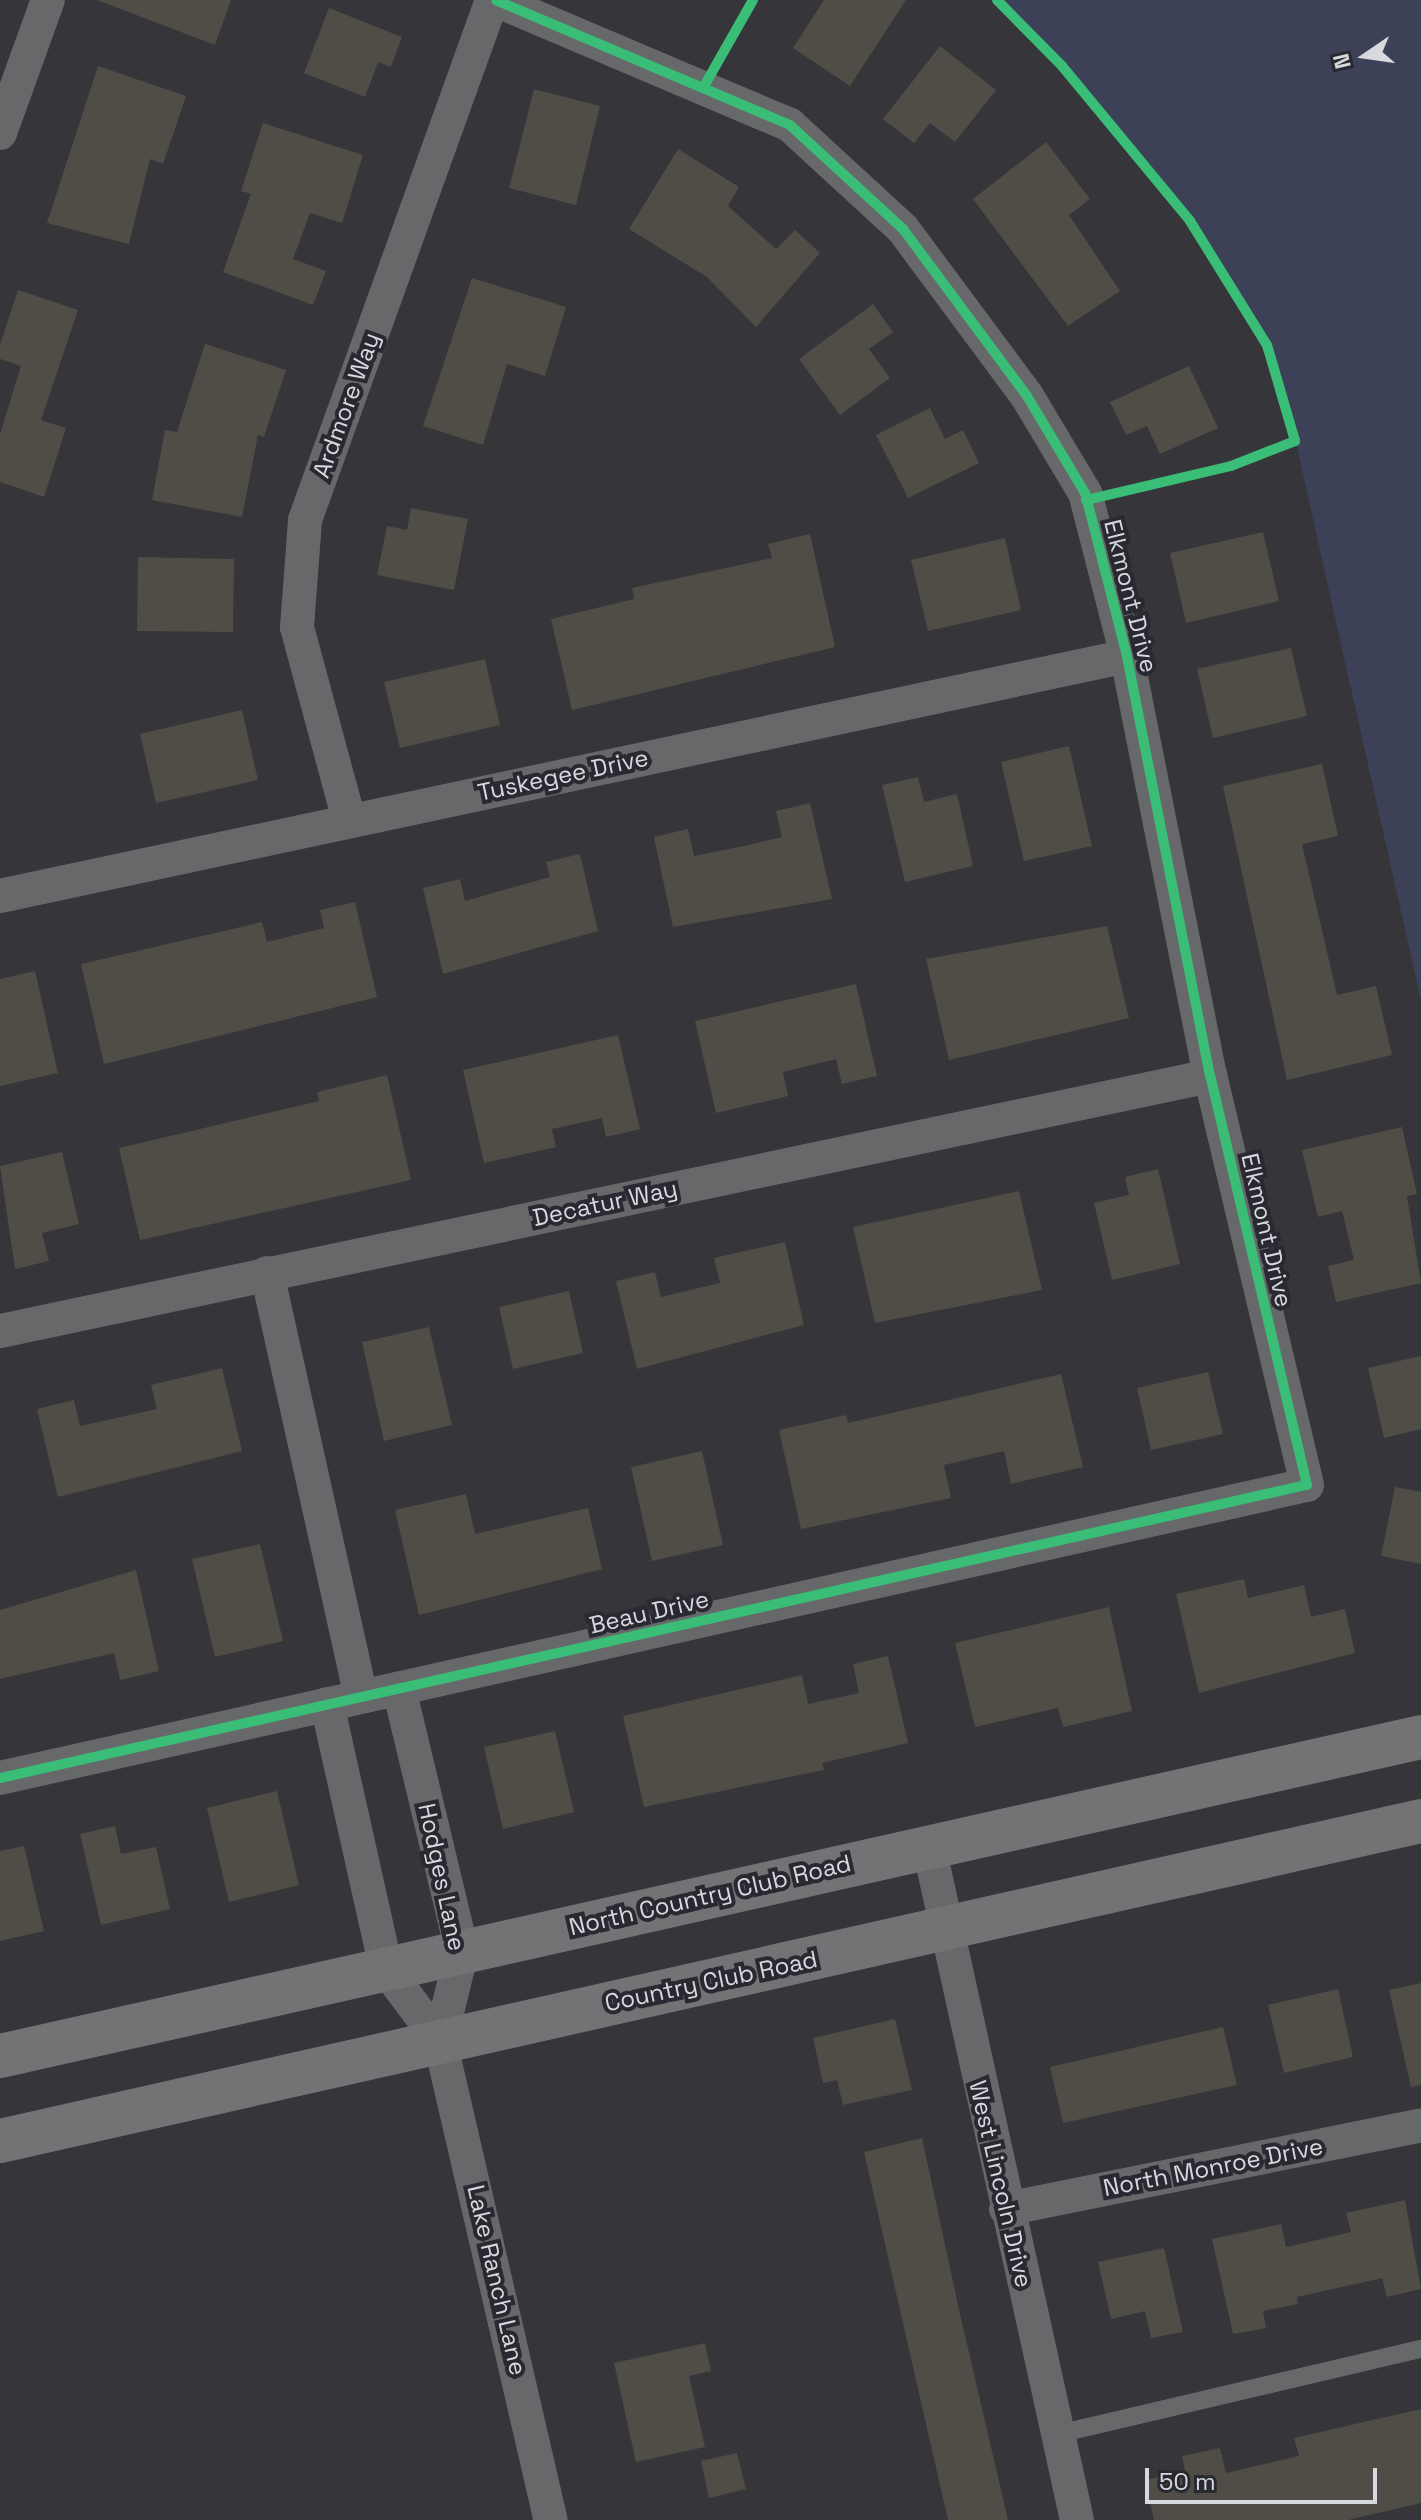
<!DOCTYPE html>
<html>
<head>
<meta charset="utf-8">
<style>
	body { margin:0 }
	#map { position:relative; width:1421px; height:2520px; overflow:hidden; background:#35353a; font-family:"Space Grotesk",sans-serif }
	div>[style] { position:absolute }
	.green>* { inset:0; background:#3d4158 }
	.building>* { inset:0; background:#504d47 }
	.lane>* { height:18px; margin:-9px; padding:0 9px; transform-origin:9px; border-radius:9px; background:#67686a }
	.street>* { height:34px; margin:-17px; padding:0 17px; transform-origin:17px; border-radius:17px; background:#67686a }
	.secondary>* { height:44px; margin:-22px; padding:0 22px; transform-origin:22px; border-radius:22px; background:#737375 }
	.cycleway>* { height:10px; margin:-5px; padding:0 5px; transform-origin:5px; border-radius:5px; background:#3abd76 }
	span { translate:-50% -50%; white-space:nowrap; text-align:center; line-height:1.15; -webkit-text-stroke:8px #292a31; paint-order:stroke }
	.street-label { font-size:24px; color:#d8d9de }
	.north { position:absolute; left:1325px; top:16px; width:80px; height:80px; -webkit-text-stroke:6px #292a31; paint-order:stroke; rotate:257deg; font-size:22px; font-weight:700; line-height:32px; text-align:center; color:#d8d9de }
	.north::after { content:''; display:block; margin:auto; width:28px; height:36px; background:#d8d9de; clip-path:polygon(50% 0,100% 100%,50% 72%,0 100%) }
	.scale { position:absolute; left:1145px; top:2468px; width:232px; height:36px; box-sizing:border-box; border:4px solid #d8d9de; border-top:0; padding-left:10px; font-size:24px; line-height:28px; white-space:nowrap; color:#d8d9de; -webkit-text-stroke:6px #292a31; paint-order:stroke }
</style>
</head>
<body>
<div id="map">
	<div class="green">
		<div style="clip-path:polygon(997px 0,1421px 0,1421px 1001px,1285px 394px,1267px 345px,1190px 221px,1062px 66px)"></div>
	</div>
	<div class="building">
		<div style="clip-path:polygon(97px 0,231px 0,215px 45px)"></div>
		<div style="clip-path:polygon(824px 0,906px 0,850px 86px,793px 48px)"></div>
		<div style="clip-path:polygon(329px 8px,402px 37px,391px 67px,378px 62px,365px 97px,304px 73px)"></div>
		<div style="clip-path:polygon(940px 46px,996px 90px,955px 142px,930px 123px,914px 143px,883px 119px)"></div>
		<div style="clip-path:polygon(98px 66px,186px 96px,163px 164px,150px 159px,129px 244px,47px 223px)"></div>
		<div style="clip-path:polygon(534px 89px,600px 106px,576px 205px,509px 188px)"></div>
		<div style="clip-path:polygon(263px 123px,363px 155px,342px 223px,310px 213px,293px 259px,326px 271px,313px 305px,223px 272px,251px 194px,241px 191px)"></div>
		<div style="clip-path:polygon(1046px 142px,1090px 199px,1069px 215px,1120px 291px,1068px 326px,973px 199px)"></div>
		<div style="clip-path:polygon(678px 149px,739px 187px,728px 206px,776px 249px,795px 230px,820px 253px,756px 327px,707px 277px,629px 229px)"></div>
		<div style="clip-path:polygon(472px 278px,566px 307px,545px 376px,507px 364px,483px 445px,423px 426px)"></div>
		<div style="clip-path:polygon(18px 290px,78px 310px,41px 420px,66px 428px,44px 497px,0 482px,0 434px,21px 366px,0 359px,0 345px)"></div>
		<div style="clip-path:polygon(873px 304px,893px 332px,869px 349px,890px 378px,840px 415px,799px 359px)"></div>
		<div style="clip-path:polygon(205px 344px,286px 370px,264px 437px,258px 435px,242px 517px,152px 500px,165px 430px,177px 432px)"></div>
		<div style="clip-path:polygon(1189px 366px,1218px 428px,1160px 454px,1147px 426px,1126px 435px,1110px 402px)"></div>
		<div style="clip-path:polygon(930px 408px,945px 439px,963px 430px,979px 463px,908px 498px,876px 435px)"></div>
		<div style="clip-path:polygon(411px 508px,468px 519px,454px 590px,377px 575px,387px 526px,407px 530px)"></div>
		<div style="clip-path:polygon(1263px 532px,1279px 601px,1186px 623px,1170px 553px)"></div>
		<div style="clip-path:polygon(810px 534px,835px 647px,572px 710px,551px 619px,634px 599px,632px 588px,772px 558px,768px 544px)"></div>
		<div style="clip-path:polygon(1005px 538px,1021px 610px,928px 631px,911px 560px)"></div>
		<div style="clip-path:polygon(138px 557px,234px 559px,233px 632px,137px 631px)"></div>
		<div style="clip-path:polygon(1291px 648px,1307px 716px,1213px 738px,1197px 669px)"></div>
		<div style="clip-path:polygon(485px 659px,500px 725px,400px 748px,384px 682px)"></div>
		<div style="clip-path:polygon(242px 710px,258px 780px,156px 803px,140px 734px)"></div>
		<div style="clip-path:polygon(1069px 746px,1092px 846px,1024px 861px,1001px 762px)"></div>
		<div style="clip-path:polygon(1322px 764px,1338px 836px,1302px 844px,1337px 995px,1376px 986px,1392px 1055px,1287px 1080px,1223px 786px)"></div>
		<div style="clip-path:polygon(918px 777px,924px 802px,957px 794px,973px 866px,905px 882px,882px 785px)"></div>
		<div style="clip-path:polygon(810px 803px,832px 899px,673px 927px,654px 837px,688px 829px,694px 856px,753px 844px,782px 837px,776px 811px)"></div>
		<div style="clip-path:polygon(580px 854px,598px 931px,443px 974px,423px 888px,460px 879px,465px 901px,550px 877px,546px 862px)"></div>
		<div style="clip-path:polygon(355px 902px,377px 997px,104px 1064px,81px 964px,262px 922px,267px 942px,324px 928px,320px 910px)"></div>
		<div style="clip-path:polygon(1107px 926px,1129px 1018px,949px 1060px,926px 959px)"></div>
		<div style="clip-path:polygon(35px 971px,58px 1073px,0 1086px,0 979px)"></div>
		<div style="clip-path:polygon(856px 984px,877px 1076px,842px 1084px,836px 1059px,783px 1072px,788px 1096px,716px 1113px,695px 1021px)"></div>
		<div style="clip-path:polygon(618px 1035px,640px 1129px,606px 1137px,602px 1118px,552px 1129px,556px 1147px,484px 1163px,463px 1070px)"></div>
		<div style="clip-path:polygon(387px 1075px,411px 1180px,140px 1240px,119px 1148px,319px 1101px,317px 1092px)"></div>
		<div style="clip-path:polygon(1402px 1127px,1417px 1194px,1407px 1196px,1421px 1283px,1336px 1302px,1328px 1266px,1354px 1260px,1342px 1211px,1318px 1217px,1302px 1150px)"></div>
		<div style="clip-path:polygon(62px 1152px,79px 1224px,42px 1233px,49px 1261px,15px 1269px,0 1166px)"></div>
		<div style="clip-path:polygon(1158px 1169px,1180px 1264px,1112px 1280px,1094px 1203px,1129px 1195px,1125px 1177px)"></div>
		<div style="clip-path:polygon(1019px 1191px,1042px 1290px,875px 1323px,853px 1227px)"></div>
		<div style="clip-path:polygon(785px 1242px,804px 1325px,637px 1369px,616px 1281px,655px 1272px,661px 1297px,720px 1283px,714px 1258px)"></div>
		<div style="clip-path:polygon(569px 1291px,583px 1353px,513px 1369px,499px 1307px)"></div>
		<div style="clip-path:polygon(429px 1327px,452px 1425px,384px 1441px,362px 1342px)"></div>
		<div style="clip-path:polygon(1421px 1356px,1421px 1429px,1384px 1438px,1368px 1368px)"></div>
		<div style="clip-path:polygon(222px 1368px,242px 1451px,58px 1497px,37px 1409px,74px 1400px,80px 1426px,157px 1409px,151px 1385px)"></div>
		<div style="clip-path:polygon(1208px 1372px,1223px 1434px,1151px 1450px,1137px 1388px)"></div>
		<div style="clip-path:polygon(1061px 1374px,1083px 1467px,1011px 1484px,1004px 1451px,944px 1465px,951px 1498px,801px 1529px,779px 1430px,846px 1415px,848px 1423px)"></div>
		<div style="clip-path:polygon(702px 1451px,723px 1545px,652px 1561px,631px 1467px)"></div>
		<div style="clip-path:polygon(1395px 1487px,1421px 1492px,1421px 1564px,1381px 1556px)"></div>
		<div style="clip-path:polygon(466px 1494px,475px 1534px,588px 1508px,602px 1569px,419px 1615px,395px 1510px)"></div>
		<div style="clip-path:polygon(260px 1544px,283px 1641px,215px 1657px,192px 1559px)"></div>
		<div style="clip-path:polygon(136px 1570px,159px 1671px,120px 1680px,114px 1653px,0 1679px,0 1610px)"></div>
		<div style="clip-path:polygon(1244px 1579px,1248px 1598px,1304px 1585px,1311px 1617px,1345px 1609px,1355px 1653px,1199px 1693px,1176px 1594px)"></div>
		<div style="clip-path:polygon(1109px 1607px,1132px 1711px,1063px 1727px,1058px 1708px,975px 1727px,955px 1643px)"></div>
		<div style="clip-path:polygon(888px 1656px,908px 1743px,822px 1763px,824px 1770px,644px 1807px,623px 1716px,802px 1675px,808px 1704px,859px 1693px,853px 1664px)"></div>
		<div style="clip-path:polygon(555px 1731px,574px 1812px,503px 1829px,484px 1747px)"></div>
		<div style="clip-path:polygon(277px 1791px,299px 1885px,229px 1902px,207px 1808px)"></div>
		<div style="clip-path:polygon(115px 1826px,121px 1854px,156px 1847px,170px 1909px,101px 1925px,80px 1834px)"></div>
		<div style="clip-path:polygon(24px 1846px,44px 1931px,0 1941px,0 1851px)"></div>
		<div style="clip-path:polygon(1421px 1983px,1421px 2085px,1411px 2087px,1389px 1990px)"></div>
		<div style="clip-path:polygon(1338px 1989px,1353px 2057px,1284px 2073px,1268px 2005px)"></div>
		<div style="clip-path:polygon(895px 2019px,912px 2090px,843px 2105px,837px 2080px,823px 2083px,813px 2038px)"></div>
		<div style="clip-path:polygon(1223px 2027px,1237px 2085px,1063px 2123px,1050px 2067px)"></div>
		<div style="clip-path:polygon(922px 2138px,960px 2314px,1008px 2520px,948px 2520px,913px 2367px,864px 2152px)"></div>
		<div style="clip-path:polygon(1405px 2200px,1421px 2289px,1387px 2297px,1382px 2278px,1297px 2297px,1298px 2304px,1263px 2311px,1266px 2328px,1233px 2334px,1212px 2239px,1281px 2224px,1286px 2247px,1351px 2232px,1346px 2213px)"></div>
		<div style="clip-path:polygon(1164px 2248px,1183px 2332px,1151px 2338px,1145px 2311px,1111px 2319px,1098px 2262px)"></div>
		<div style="clip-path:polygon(705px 2343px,711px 2371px,689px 2376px,705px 2447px,636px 2462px,614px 2363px)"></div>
		<div style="clip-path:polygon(1421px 2409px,1421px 2503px,1348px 2520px,1154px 2520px,1145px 2480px,1185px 2471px,1182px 2456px,1220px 2448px,1226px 2473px,1299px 2456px,1294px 2438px)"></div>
		<div style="clip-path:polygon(737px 2453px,746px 2489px,709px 2498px,701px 2461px)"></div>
	</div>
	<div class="lane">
		<div style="left:1058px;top:2434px;width:373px;rotate:-13.2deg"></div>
	</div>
	<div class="street">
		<div style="left:0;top:133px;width:141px;rotate:-70.2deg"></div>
		<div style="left:349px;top:820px;width:200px;rotate:-105.1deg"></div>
		<div style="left:297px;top:627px;width:107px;rotate:-85.7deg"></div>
		<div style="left:305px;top:520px;width:553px;rotate:-70.22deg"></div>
		<div style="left:0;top:896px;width:1152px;rotate:-12.02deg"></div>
		<div style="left:267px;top:1273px;width:434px;rotate:77.5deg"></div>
		<div style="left:0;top:1331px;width:1237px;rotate:-11.9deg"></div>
		<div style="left:327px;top:1704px;width:271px;rotate:77.4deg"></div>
		<div style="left:386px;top:1969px;width:90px;rotate:53.1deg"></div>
		<div style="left:440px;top:2041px;width:93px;rotate:-76.3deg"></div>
		<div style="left:462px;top:1951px;width:270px;rotate:-103.5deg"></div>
		<div style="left:0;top:1778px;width:1339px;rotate:-12.64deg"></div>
		<div style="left:1307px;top:1485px;width:420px;rotate:-103.3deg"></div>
		<div style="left:1210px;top:1076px;width:428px;rotate:-101.2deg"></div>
		<div style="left:1127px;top:656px;width:168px;rotate:-104.4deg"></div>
		<div style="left:1085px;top:493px;width:113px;rotate:-120.9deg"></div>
		<div style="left:1027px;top:396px;width:208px;rotate:-126.6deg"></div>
		<div style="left:903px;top:229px;width:154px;rotate:-137.4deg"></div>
		<div style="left:790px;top:125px;width:319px;rotate:-157deg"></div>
		<div style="left:929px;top:1847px;width:689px;rotate:77.6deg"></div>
		<div style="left:440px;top:2041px;width:492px;rotate:77deg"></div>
		<div style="left:1006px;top:2209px;width:423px;rotate:-11.4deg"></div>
	</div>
	<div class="secondary">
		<div style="left:0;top:2056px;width:1456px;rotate:-12.65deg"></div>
		<div style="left:0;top:2141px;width:1457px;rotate:-12.69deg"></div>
	</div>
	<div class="cycleway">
		<div style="left:997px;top:0;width:93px;rotate:45.4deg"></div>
		<div style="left:1062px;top:66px;width:201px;rotate:50.4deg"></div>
		<div style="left:1190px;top:221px;width:146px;rotate:58.2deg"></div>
		<div style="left:1267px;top:345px;width:100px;rotate:73.7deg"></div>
		<div style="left:1295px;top:441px;width:69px;rotate:158.7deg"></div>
		<div style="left:1231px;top:466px;width:149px;rotate:166.8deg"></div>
		<div style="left:703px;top:88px;width:101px;rotate:-60.4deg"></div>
		<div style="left:0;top:1778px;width:1339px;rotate:-12.64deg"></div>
		<div style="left:1307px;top:1485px;width:420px;rotate:-103.3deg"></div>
		<div style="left:1210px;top:1076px;width:428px;rotate:-101.2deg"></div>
		<div style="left:1127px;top:656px;width:168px;rotate:-104.4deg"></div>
		<div style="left:1085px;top:493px;width:113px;rotate:-120.9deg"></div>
		<div style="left:1027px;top:396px;width:208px;rotate:-126.6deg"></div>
		<div style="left:903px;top:229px;width:154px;rotate:-137.4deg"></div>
		<div style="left:790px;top:125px;width:319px;rotate:-157deg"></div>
	</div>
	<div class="street-label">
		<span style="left:346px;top:405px;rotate:-70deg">Ardmore Way</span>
		<span style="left:1131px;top:596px;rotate:76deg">Elkmont Drive</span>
		<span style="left:563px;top:775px;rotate:-12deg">Tuskegee Drive</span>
		<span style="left:605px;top:1203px;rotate:-12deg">Decatur Way</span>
		<span style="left:1267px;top:1230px;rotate:77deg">Elkmont Drive</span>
		<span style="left:649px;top:1612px;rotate:-13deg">Beau Drive</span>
		<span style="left:442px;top:1877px;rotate:78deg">Hodges Lane</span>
		<span style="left:710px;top:1895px;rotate:-13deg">North Country Club Road</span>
		<span style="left:711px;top:1981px;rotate:-12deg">Country Club Road</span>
		<span style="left:1213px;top:2167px;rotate:-11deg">North Monroe Drive</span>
		<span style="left:1001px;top:2184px;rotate:77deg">West Lincoln Drive</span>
		<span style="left:497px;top:2280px;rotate:77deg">Lake Ranch Lane</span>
	</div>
	<div class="north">N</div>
	<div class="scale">50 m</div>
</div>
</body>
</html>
